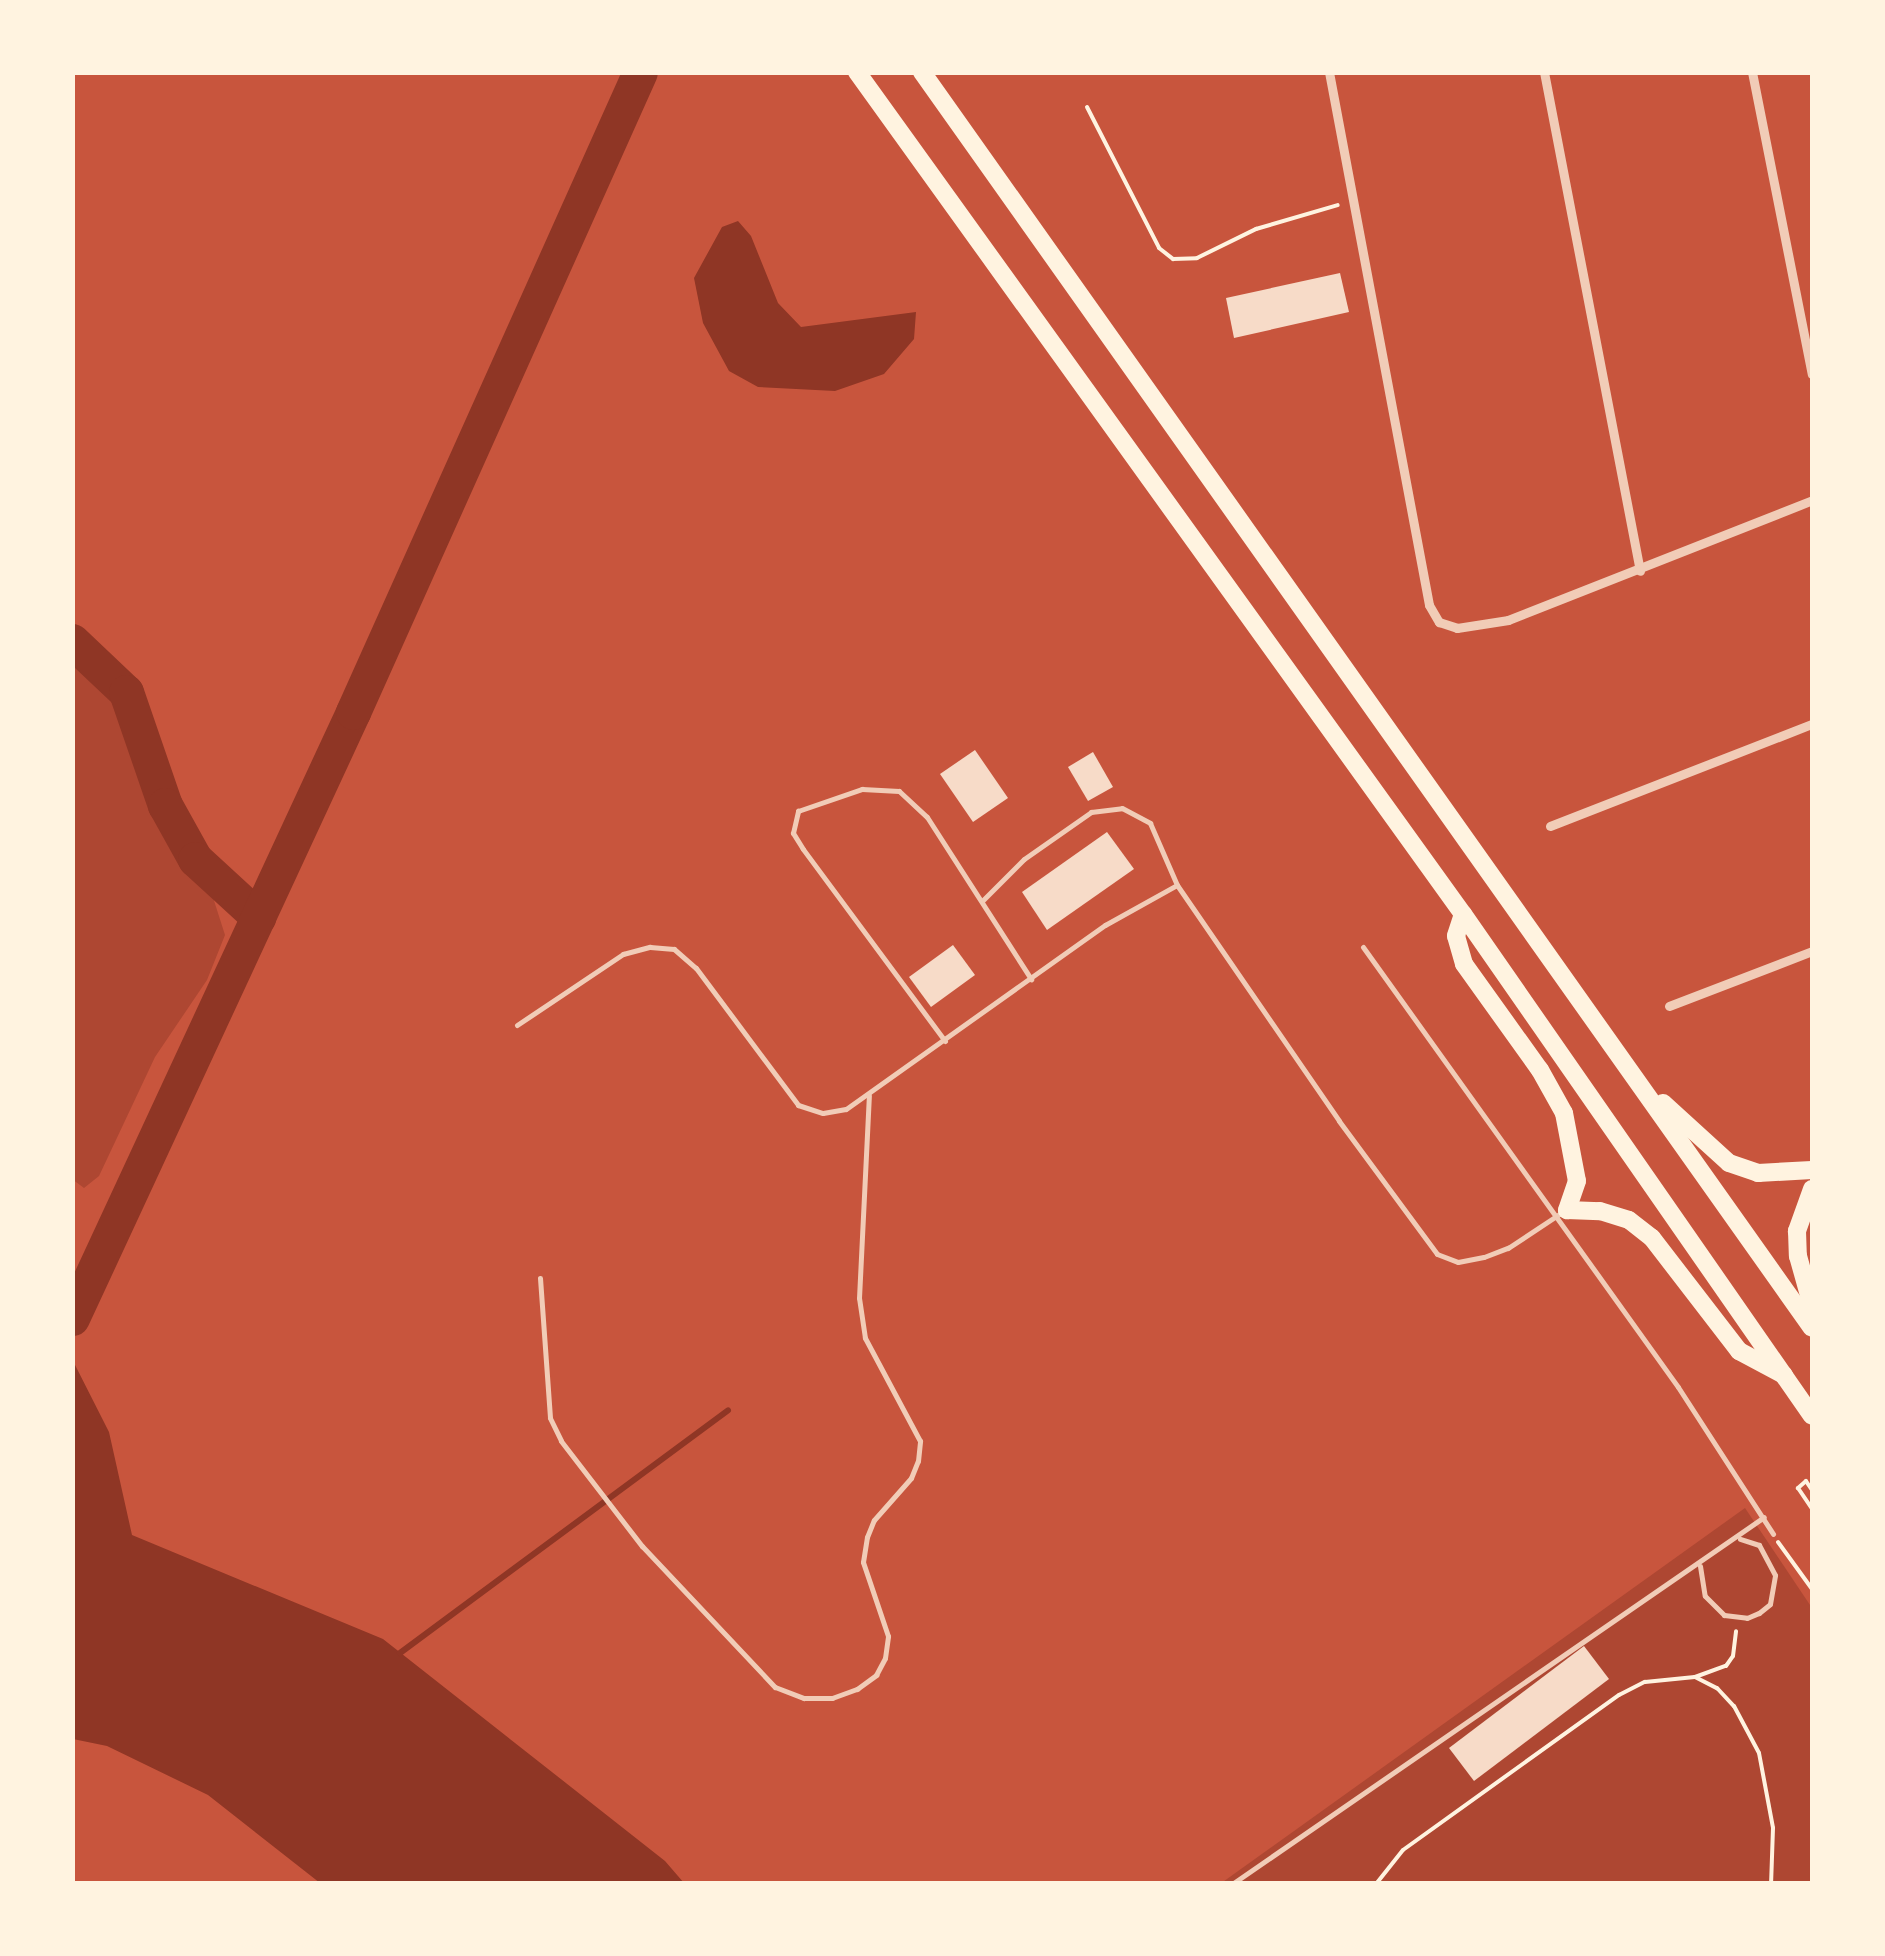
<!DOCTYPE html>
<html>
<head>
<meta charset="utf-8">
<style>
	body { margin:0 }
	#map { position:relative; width:1885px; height:1956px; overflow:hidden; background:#c8553d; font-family:"Nunito Sans",sans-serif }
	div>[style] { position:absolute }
	.green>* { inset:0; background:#ae4732 }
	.water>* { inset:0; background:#8f3625 }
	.stream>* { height:6px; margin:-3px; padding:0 3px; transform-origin:3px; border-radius:3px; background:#8f3625 }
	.river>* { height:35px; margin:-17.5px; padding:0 17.5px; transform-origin:17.5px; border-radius:17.5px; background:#8f3625 }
	.building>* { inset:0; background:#f7dbc8 }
	.path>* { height:4px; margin:-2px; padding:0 2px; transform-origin:2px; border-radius:2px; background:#fff3e0 }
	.service>* { height:5px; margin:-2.5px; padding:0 2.5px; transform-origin:2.5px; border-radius:2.5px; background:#f1ccb7 }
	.minor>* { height:9px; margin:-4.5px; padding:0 4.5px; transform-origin:4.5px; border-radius:4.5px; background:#f1ccb7 }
	.motorway>* { height:18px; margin:-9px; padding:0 9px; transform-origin:9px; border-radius:9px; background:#fff3e0 }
	span { translate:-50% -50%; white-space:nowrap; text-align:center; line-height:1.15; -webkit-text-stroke:8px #fff3e0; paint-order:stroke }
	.frame { position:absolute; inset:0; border:75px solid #fff3e0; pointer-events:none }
</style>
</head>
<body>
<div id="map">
	<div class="green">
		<div style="clip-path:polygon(72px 660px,116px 697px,132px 734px,150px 808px,176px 853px,209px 885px,225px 935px,207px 980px,155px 1057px,99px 1176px,84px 1188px,72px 1179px)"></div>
		<div style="clip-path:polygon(1745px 1508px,1812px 1608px,1812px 1883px,1220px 1884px)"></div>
	</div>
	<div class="water">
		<div style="clip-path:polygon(738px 221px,751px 236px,778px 303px,801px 327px,916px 312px,914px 339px,884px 374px,835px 391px,758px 387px,729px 371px,703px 323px,694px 278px,722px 227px)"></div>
		<div style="clip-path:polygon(72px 1359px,109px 1432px,132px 1535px,383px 1639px,665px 1861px,684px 1883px,320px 1883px,208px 1795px,107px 1746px,73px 1739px)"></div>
	</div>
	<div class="stream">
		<div style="left:400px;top:1653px;width:408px;rotate:-36.5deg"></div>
	</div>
	<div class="river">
		<div style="left:72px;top:641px;width:74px;rotate:43.4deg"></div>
		<div style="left:126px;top:692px;width:120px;rotate:71deg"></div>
		<div style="left:165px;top:805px;width:62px;rotate:60.9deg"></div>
		<div style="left:195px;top:859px;width:86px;rotate:42.6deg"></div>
		<div style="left:72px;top:1318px;width:668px;rotate:-65.12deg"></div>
		<div style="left:353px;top:712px;width:701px;rotate:-65.85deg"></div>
	</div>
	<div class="building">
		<div style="clip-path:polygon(1340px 273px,1349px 312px,1234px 338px,1226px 298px)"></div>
		<div style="clip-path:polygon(975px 750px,1008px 798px,973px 822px,940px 774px)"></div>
		<div style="clip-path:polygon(1093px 752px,1113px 787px,1088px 801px,1068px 767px)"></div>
		<div style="clip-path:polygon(1107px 832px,1134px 869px,1047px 930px,1022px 892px)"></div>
		<div style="clip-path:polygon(953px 945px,975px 975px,931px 1007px,909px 977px)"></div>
		<div style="clip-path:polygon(1584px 1646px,1609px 1679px,1474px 1781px,1449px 1748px)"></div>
	</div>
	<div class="path">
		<div style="left:1087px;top:107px;width:158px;rotate:62.9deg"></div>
		<div style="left:1159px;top:248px;width:18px;rotate:38deg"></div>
		<div style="left:1173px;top:259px;width:24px;rotate:-2deg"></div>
		<div style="left:1197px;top:258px;width:66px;rotate:-26.2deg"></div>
		<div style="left:1256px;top:229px;width:85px;rotate:-16.3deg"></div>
		<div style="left:1812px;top:1490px;width:11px;rotate:-124deg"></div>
		<div style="left:1806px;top:1481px;width:11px;rotate:139deg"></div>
		<div style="left:1798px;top:1488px;width:25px;rotate:56deg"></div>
		<div style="left:1778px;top:1542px;width:58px;rotate:54.1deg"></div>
		<div style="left:1695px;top:1677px;width:33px;rotate:-20deg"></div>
		<div style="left:1726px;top:1666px;width:12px;rotate:-55deg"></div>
		<div style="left:1733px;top:1656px;width:25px;rotate:-83deg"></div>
		<div style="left:1376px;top:1884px;width:43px;rotate:-51.5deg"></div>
		<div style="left:1403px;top:1850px;width:266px;rotate:-35.7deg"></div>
		<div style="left:1619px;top:1695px;width:29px;rotate:-27deg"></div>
		<div style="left:1645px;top:1682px;width:50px;rotate:-5.7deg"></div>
		<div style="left:1695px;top:1677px;width:25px;rotate:27deg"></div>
		<div style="left:1717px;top:1688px;width:25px;rotate:47deg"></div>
		<div style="left:1734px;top:1706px;width:53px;rotate:62deg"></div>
		<div style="left:1759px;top:1753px;width:76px;rotate:79.4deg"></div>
		<div style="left:1773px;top:1828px;width:56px;rotate:92deg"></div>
	</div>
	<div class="service">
		<div style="left:982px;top:901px;width:59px;rotate:-45deg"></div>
		<div style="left:1024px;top:859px;width:82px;rotate:-35deg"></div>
		<div style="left:1091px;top:812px;width:31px;rotate:-7deg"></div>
		<div style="left:1122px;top:808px;width:32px;rotate:28deg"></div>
		<div style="left:1150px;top:823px;width:68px;rotate:66.5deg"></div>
		<div style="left:1363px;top:947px;width:541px;rotate:54.4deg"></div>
		<div style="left:1678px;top:1387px;width:175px;rotate:57.1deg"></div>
		<div style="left:517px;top:1025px;width:128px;rotate:-33.8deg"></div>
		<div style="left:623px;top:954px;width:28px;rotate:-15deg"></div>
		<div style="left:650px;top:947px;width:24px;rotate:5deg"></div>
		<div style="left:674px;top:949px;width:29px;rotate:41deg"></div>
		<div style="left:696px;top:968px;width:171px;rotate:53.3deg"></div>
		<div style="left:798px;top:1105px;width:26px;rotate:18deg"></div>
		<div style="left:823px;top:1113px;width:23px;rotate:-10deg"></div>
		<div style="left:846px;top:1109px;width:318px;rotate:-35.4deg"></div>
		<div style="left:1105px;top:925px;width:82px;rotate:-29.1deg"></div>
		<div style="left:1177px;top:885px;width:286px;rotate:55.5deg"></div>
		<div style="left:1339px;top:1121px;width:165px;rotate:53.6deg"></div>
		<div style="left:1437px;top:1254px;width:22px;rotate:21deg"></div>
		<div style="left:1458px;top:1262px;width:26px;rotate:-11deg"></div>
		<div style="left:1484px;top:1257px;width:26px;rotate:-21deg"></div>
		<div style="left:1508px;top:1248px;width:67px;rotate:-33.5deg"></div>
		<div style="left:945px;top:1041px;width:239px;rotate:-126.5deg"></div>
		<div style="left:803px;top:849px;width:19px;rotate:-122deg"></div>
		<div style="left:793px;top:833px;width:23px;rotate:-77deg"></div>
		<div style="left:798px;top:811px;width:68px;rotate:-19deg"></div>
		<div style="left:862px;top:789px;width:37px;rotate:3deg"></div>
		<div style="left:899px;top:791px;width:38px;rotate:43deg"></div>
		<div style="left:927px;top:817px;width:193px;rotate:57.3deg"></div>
		<div style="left:540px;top:1278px;width:140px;rotate:85.9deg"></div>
		<div style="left:550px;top:1418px;width:25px;rotate:64deg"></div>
		<div style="left:561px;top:1441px;width:133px;rotate:52.4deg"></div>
		<div style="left:642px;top:1546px;width:194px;rotate:46.7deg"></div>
		<div style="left:775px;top:1687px;width:31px;rotate:21deg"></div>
		<div style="left:804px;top:1698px;width:28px"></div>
		<div style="left:832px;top:1698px;width:27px;rotate:-20deg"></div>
		<div style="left:857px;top:1689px;width:24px;rotate:-36deg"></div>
		<div style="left:876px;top:1675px;width:19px;rotate:-62deg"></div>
		<div style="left:885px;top:1658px;width:22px;rotate:-82deg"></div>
		<div style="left:888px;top:1636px;width:78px;rotate:-108.7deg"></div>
		<div style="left:863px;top:1562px;width:25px;rotate:-81deg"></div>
		<div style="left:867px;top:1537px;width:18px;rotate:-68deg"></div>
		<div style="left:874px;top:1520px;width:56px;rotate:-48.6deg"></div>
		<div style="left:911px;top:1478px;width:18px;rotate:-68deg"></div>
		<div style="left:918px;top:1461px;width:20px;rotate:-84deg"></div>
		<div style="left:920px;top:1441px;width:117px;rotate:-118.1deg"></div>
		<div style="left:865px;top:1338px;width:40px;rotate:-98.5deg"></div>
		<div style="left:859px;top:1298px;width:203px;rotate:-87.2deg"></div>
		<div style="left:1700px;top:1566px;width:30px;rotate:81deg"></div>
		<div style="left:1705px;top:1596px;width:27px;rotate:45deg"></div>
		<div style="left:1724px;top:1615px;width:23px;rotate:7deg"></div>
		<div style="left:1747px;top:1618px;width:13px;rotate:-23deg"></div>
		<div style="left:1759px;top:1613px;width:14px;rotate:-39deg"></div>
		<div style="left:1770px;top:1604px;width:29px;rotate:-80deg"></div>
		<div style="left:1775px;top:1575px;width:34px;rotate:-118deg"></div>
		<div style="left:1759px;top:1545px;width:20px;rotate:-162deg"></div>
		<div style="left:1232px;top:1884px;width:646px;rotate:-34.6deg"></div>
	</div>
	<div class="minor">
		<div style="left:1329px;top:72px;width:542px;rotate:79.37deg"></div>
		<div style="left:1429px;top:605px;width:20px;rotate:60deg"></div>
		<div style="left:1439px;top:622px;width:19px;rotate:18deg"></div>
		<div style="left:1457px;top:628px;width:52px;rotate:-8.9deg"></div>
		<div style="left:1508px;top:620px;width:327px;rotate:-21.5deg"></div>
		<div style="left:1544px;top:72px;width:508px;rotate:79.11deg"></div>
		<div style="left:1752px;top:72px;width:308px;rotate:78.8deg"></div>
		<div style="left:1550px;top:826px;width:281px;rotate:-21.3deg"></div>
		<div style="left:1669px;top:1006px;width:153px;rotate:-21deg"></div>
	</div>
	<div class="motorway">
		<div style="left:857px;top:72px;width:1037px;rotate:54.26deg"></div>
		<div style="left:1463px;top:914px;width:611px;rotate:55.19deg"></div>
		<div style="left:922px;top:72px;width:1539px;rotate:54.68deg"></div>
		<div style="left:1463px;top:914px;width:23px;rotate:108deg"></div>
		<div style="left:1456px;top:936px;width:29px;rotate:74deg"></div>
		<div style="left:1464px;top:964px;width:130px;rotate:54.4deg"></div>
		<div style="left:1540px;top:1070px;width:49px;rotate:60.8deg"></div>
		<div style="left:1564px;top:1113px;width:69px;rotate:79.2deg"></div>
		<div style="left:1577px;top:1181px;width:31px;rotate:109deg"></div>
		<div style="left:1567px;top:1210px;width:33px;rotate:2deg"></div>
		<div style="left:1600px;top:1211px;width:30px;rotate:17deg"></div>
		<div style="left:1629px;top:1220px;width:29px;rotate:38deg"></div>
		<div style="left:1652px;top:1238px;width:143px;rotate:52.4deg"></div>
		<div style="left:1739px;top:1351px;width:51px;rotate:28.1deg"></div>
		<div style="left:1663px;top:1103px;width:89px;rotate:42.3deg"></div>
		<div style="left:1729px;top:1163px;width:31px;rotate:19deg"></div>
		<div style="left:1758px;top:1173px;width:54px;rotate:-3.2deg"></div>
		<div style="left:1812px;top:1189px;width:45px;rotate:109.7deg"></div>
		<div style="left:1797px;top:1231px;width:25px;rotate:88deg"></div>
		<div style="left:1798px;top:1256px;width:52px;rotate:74.4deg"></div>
	</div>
	<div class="frame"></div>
</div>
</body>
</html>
